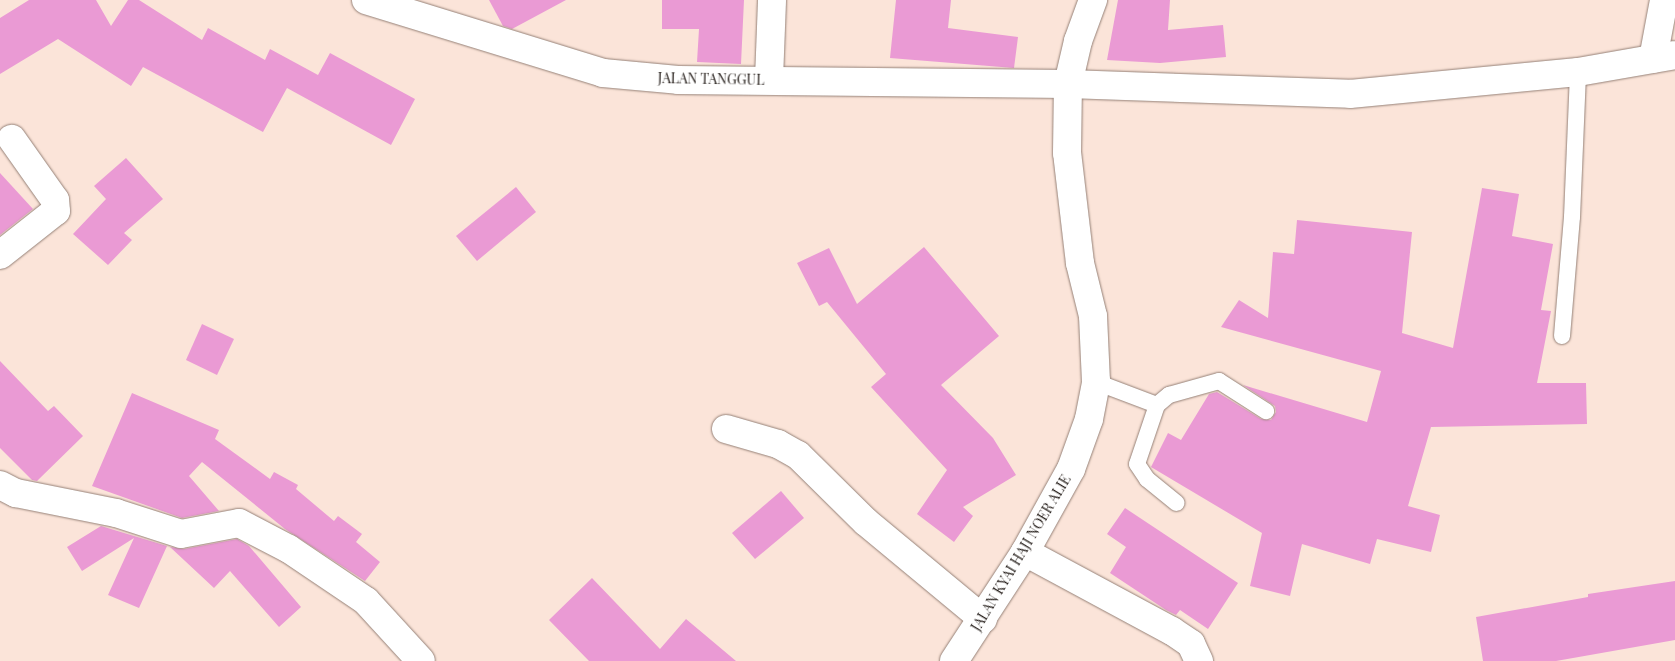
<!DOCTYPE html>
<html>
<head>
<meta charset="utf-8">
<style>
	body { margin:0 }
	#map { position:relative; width:1675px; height:661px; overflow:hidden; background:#fbe4d9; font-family:"Playfair Display",serif }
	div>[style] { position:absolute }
	.building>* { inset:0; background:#ea9ad4 }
	.roads { filter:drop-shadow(0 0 1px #958177) drop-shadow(0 0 1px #958177) }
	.lane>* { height:16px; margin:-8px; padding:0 8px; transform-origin:8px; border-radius:8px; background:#fff }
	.street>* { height:28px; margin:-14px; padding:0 14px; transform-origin:14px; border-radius:14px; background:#fff }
	.secondary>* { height:28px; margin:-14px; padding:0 14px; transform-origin:14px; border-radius:14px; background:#fff }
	span { translate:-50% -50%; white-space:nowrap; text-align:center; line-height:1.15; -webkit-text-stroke:5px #fff; paint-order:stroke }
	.street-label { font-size:14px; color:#201915 }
</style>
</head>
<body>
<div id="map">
	<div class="building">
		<div style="clip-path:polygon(29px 0,96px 0,111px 26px,128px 0,139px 0,202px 40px,208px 28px,265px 60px,270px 49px,318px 75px,330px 53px,415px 99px,391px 145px,287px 88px,263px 132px,143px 67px,131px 86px,58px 39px,0 74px,0 18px)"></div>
		<div style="clip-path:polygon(489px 0,566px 0,512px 29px,503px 26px)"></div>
		<div style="clip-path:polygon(662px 0,744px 0,741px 64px,697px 62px,699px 29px,662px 29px)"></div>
		<div style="clip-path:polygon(896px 0,951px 0,948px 28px,1018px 37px,1014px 68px,890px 58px)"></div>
		<div style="clip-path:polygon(1118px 0,1170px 0,1168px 30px,1223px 25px,1226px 57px,1160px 63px,1107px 60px)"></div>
		<div style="clip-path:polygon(126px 158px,163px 199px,124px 233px,132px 240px,108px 265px,73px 234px,106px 199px,94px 186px)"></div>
		<div style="clip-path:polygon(0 173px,33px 209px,0 235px)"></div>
		<div style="clip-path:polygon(516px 187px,536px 212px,477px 261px,456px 236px)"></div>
		<div style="clip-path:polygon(1482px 188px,1519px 194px,1512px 236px,1553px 244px,1541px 310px,1551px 311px,1537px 383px,1586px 383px,1587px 424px,1431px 427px,1408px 506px,1440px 515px,1431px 552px,1377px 539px,1370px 564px,1302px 544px,1290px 596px,1250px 586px,1262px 533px,1151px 467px,1168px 433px,1181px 440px,1209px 394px,1217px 392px,1261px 419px,1271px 420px,1276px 412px,1275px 406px,1243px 385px,1367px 422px,1381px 371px,1221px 327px,1239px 300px,1268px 318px,1273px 252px,1294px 254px,1297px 220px,1412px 232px,1402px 333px,1453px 348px)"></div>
		<div style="clip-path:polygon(924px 247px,999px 336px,941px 385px,993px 438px,1016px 475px,963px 507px,973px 516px,954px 542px,917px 514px,947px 470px,871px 387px,886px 374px,827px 302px,819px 306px,797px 263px,829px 248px,857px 304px)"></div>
		<div style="clip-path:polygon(202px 324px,234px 339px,217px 375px,186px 360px)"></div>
		<div style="clip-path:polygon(0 361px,48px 411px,54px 406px,83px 436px,37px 481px,32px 480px,0 448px)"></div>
		<div style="clip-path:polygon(132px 393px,219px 430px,215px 439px,270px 479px,274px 472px,298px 485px,296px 489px,334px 521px,338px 516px,362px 534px,356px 542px,380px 562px,365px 581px,285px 529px,202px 462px,189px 476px,219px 511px,182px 518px,92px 486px)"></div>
		<div style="clip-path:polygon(781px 491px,804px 518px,755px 559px,732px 533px)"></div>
		<div style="clip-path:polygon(1125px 508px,1238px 583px,1208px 629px,1180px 610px,1176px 615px,1166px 610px,1110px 573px,1126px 547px,1107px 534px)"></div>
		<div style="clip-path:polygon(101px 526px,167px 546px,139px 608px,108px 595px,134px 538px,82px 571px,67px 547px)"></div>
		<div style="clip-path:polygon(237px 539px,249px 546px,301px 607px,279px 627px,230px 571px,214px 588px,170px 547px,184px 549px)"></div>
		<div style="clip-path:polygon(592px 578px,660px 649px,686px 619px,736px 661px,589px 661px,549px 620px)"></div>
		<div style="clip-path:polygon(1675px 581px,1675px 640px,1556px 661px,1483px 661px,1476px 617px,1588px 597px,1588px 594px)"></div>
	</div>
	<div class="roads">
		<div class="lane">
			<div style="left:1562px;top:336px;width:119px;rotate:-85.2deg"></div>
			<div style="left:1572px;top:217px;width:145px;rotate:-87.6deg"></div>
			<div style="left:1096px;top:382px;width:65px;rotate:20.7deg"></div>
			<div style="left:1157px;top:405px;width:62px;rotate:108.7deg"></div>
			<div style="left:1137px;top:464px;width:18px;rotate:56deg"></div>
			<div style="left:1147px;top:479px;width:38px;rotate:39deg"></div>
			<div style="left:1157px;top:405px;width:16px;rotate:-40deg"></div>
			<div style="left:1169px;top:395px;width:52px;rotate:-15.6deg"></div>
			<div style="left:1219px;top:381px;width:56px;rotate:32.6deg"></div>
		</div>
		<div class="street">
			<div style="left:366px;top:0;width:248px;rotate:17.1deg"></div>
			<div style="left:603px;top:73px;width:75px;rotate:5.3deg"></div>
			<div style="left:678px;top:80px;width:390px;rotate:0.6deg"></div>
			<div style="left:1068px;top:84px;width:282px;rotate:2deg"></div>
			<div style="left:1350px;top:94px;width:229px;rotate:-5.5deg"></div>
			<div style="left:1578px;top:72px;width:98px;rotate:-9.9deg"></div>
			<div style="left:1653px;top:59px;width:60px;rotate:-79.4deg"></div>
			<div style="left:769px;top:79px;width:79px;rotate:-87.8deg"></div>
			<div style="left:0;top:255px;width:71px;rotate:-38.2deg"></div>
			<div style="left:56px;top:211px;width:11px;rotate:-95deg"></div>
			<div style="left:55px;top:200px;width:75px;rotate:-125.2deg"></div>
			<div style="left:726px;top:429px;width:54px;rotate:16.1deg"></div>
			<div style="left:778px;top:444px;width:23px;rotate:29deg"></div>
			<div style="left:798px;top:455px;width:95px;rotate:44.6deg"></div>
			<div style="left:866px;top:522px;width:152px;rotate:39.7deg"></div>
			<div style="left:0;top:485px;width:18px;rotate:27deg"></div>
			<div style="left:16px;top:493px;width:102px;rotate:11.3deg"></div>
			<div style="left:116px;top:513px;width:68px;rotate:17.9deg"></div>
			<div style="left:181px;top:534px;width:59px;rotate:-10.7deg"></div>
			<div style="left:239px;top:523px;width:56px;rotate:27.5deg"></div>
			<div style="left:289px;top:549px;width:93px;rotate:34deg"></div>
			<div style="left:366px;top:601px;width:81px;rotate:47.5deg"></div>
			<div style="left:1025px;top:552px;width:167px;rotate:28.3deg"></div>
			<div style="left:1172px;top:631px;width:23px;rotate:34deg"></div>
			<div style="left:1191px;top:644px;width:19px;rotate:65deg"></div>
		</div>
		<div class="secondary">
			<div style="left:954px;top:661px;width:130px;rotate:-56.9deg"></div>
			<div style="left:1025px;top:552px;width:95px;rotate:-61deg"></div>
			<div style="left:1071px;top:469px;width:53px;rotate:-70.2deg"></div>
			<div style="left:1089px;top:419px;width:38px;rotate:-79deg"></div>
			<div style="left:1096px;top:382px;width:66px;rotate:-92.6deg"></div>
			<div style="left:1093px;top:316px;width:55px;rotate:-103.8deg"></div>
			<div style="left:1080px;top:263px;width:111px;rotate:-96.7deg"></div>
			<div style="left:1067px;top:153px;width:69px;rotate:-89.2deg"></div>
			<div style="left:1068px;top:84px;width:44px;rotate:-76.9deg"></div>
			<div style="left:1078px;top:41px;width:44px;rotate:-69.9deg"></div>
		</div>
	</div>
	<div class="street-label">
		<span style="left:711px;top:79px;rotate:1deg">JALAN TANGGUL</span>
		<span style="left:1021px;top:553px;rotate:-59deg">JALAN KYAI HAJI NOER ALIE</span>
	</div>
</div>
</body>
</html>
